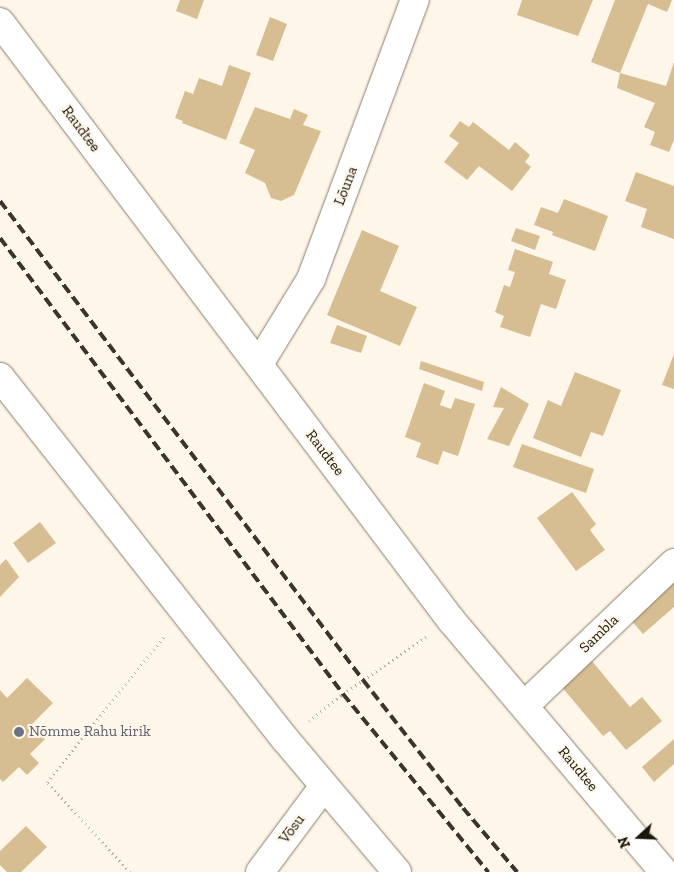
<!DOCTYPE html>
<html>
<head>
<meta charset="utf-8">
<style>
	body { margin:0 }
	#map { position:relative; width:674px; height:872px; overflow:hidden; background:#fef6e9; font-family:"Zilla Slab",serif }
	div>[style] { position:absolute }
	.building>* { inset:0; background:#d7bd92 }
	.path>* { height:3px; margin-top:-1.5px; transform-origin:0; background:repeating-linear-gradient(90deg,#b5afa3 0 1px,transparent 0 5px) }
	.roads { filter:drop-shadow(0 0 1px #887d6a) drop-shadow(0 0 1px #887d6a) }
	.minor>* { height:28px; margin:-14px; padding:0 14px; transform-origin:14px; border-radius:14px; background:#fff }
	.tertiary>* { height:28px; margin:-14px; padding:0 14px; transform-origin:14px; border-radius:14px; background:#fff }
	.rail>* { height:4px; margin-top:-2px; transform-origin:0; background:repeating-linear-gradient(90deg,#39352c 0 10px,transparent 0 15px) }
	.dots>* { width:14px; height:14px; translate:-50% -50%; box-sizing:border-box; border:2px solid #fef6e9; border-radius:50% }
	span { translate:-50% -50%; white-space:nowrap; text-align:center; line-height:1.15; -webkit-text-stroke:4px #fef6e9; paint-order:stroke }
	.street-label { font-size:15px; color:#1b170f }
	.worship-label { font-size:15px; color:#5b616d }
	.left { translate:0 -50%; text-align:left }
	.north { position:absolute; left:614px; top:812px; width:50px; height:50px; -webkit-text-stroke:4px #fef6e9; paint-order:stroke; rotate:250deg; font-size:14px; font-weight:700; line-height:20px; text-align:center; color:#1b170f }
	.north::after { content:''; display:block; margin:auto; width:18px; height:22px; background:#1b170f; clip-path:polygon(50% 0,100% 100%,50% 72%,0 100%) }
</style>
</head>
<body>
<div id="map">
	<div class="building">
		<div style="clip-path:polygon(180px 0,204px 0,197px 19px,176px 11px)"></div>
		<div style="clip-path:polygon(522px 0,593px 0,578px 36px,517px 15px)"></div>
		<div style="clip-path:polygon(615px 0,672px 0,667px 12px,648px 4px,620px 73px,591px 62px)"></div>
		<div style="clip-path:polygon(270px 17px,287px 24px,273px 61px,256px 55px)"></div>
		<div style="clip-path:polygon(674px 62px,674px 140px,669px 152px,650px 145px,655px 132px,644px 127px,655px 103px,617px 88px,620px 73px,666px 86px)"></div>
		<div style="clip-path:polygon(229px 65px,251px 73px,226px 140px,182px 123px,183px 121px,175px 118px,185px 91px,193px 94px,199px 78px,222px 86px)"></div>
		<div style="clip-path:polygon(255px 107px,290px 119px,294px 109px,308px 115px,303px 125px,321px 131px,294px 195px,281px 201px,271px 198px,265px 183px,245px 173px,255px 150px,239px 143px)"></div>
		<div style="clip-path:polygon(460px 121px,469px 127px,473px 122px,509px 150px,515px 142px,530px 155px,525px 162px,531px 167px,512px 191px,479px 166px,467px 180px,444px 162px,459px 143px,449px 136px)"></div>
		<div style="clip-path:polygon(636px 172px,674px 186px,674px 239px,641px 227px,647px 209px,625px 201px)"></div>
		<div style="clip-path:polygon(564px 199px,608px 216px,595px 251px,552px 235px,553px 232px,534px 225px,541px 207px,558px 213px)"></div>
		<div style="clip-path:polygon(516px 228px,540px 236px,535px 250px,511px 241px)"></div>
		<div style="clip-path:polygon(362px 230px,399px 246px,380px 291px,417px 307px,400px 346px,327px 315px)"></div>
		<div style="clip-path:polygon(515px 249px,553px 262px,549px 274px,566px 280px,556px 309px,541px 304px,530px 337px,500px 327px,504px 316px,495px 312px,504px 285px,510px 287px,515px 272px,508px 270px)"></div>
		<div style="clip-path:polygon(337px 325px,367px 336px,361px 353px,330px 343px)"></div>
		<div style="clip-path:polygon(674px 354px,674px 389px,662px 385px)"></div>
		<div style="clip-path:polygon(421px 361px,484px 382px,482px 391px,419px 369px)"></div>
		<div style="clip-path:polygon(575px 372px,621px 390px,603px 436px,591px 432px,581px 457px,533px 438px,548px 400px,561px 406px)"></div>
		<div style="clip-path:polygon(424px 383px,445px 391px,440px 405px,451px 409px,455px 398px,475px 404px,458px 456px,443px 451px,438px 465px,416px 457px,421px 443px,405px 437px)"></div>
		<div style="clip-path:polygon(501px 387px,529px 404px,509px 446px,487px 439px,504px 408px,493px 407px)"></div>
		<div style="clip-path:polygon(522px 444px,594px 469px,586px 493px,513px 467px)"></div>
		<div style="clip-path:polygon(572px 492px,596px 524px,590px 530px,605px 550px,576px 571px,537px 518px)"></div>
		<div style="clip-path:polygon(40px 522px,56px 543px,28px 563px,13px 543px)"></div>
		<div style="clip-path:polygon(6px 559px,19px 577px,0 597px,0 565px)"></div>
		<div style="clip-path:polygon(674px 581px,674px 607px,643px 634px,630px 619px)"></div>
		<div style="clip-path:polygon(592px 661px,630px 707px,642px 697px,662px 721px,626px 750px,610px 731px,603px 736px,561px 686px)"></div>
		<div style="clip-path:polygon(27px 678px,53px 703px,31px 725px,45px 739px,30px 754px,39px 763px,27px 775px,19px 767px,3px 782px,0 779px,0 690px,7px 698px)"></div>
		<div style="clip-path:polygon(674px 739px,674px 764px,654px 782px,642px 767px)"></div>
		<div style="clip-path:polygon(26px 826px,47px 847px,21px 872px,7px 872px,0 865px,0 851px)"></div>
	</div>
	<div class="path">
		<div style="left:309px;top:721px;width:43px;rotate:-38.5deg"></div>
		<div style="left:343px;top:694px;width:101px;rotate:-34.5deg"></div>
		<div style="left:130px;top:872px;width:122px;rotate:-132.7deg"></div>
		<div style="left:47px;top:782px;width:189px;rotate:-51.2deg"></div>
	</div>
	<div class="roads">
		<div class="minor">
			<div style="left:259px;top:364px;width:100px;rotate:-58.5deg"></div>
			<div style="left:311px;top:279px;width:298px;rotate:-69.6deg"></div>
			<div style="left:0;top:377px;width:461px;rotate:51.8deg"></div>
			<div style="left:285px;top:739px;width:174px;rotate:49.9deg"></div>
			<div style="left:525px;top:705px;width:206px;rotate:-43.6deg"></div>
			<div style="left:260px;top:872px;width:107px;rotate:-53.3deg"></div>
		</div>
		<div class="tertiary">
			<div style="left:0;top:22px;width:749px;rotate:52.98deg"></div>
			<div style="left:451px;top:620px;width:330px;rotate:49.8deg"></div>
		</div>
	</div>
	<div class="rail">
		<div style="left:0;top:201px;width:601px;rotate:52.84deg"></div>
		<div style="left:363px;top:680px;width:162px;rotate:52deg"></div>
		<div style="left:463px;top:808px;width:84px;rotate:49.8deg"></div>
		<div style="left:0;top:238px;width:571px;rotate:53.05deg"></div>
		<div style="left:343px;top:694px;width:230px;rotate:50.8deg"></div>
	</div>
	<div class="dots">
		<div style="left:19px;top:732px;background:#6b7280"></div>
	</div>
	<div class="street-label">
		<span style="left:81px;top:129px;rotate:53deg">Raudtee</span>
		<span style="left:346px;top:186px;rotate:-69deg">Lõuna</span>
		<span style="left:325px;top:453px;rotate:53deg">Raudtee</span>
		<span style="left:599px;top:634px;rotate:-44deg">Sambla</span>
		<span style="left:578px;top:769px;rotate:50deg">Raudtee</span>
		<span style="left:292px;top:829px;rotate:-53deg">Võsu</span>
	</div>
	<div class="worship-label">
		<span class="left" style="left:29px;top:732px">Nõmme Rahu kirik</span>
	</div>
	<div class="north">N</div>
</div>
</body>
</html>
